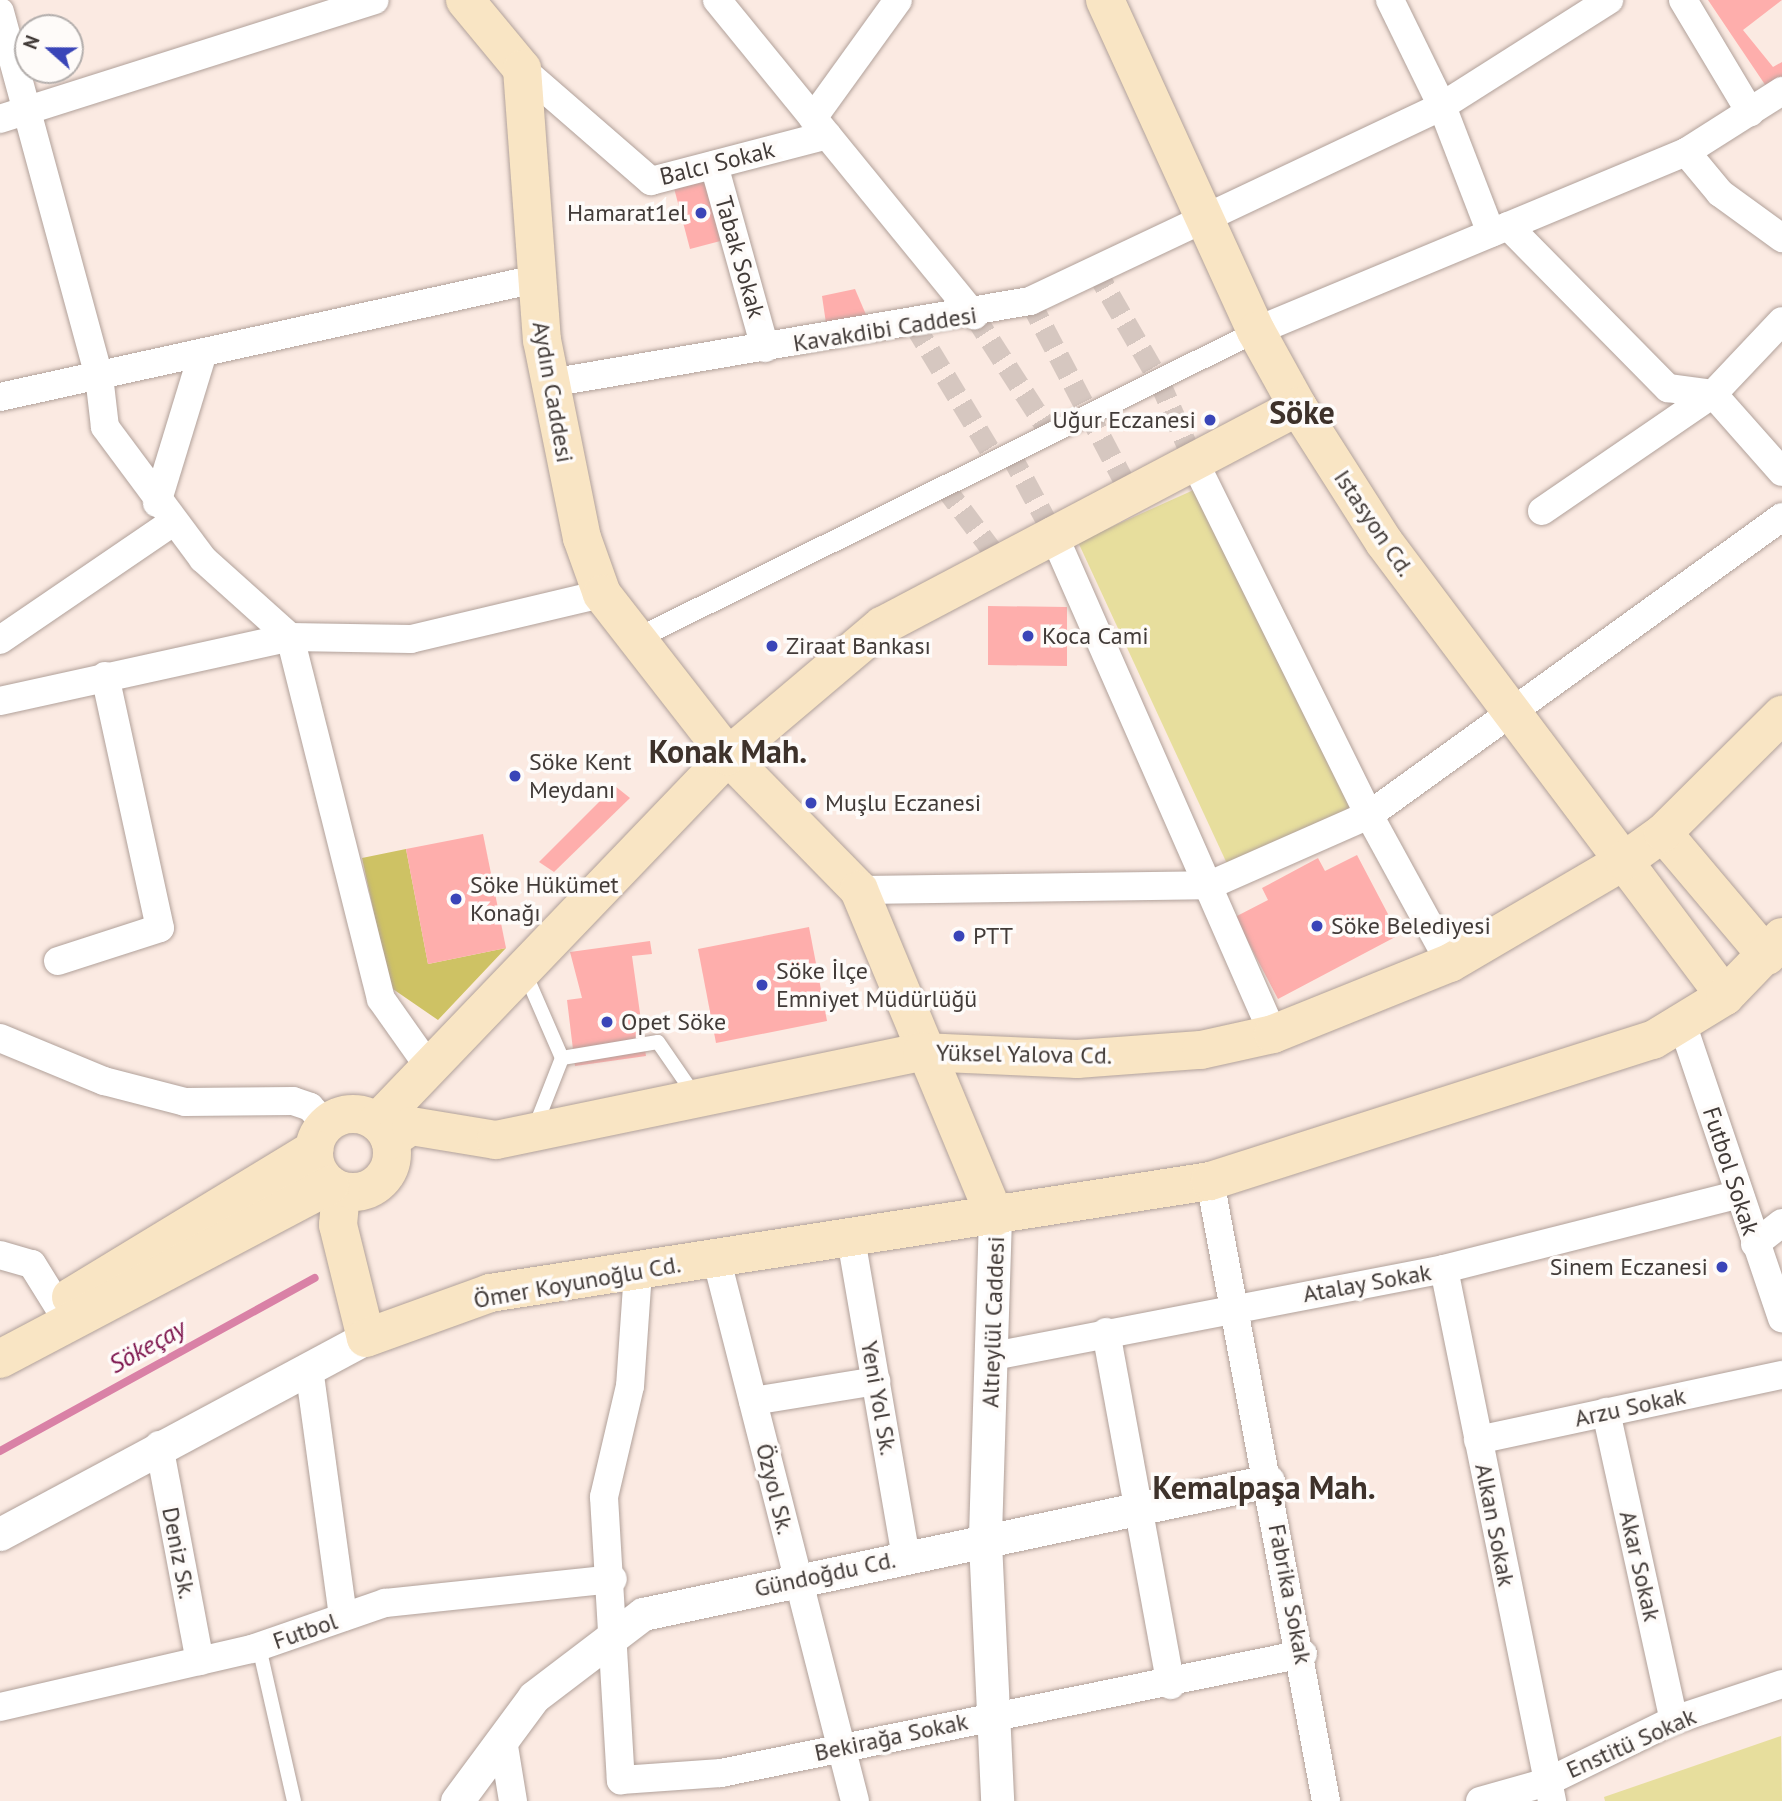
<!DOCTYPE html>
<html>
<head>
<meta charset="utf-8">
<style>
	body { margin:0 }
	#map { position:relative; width:1782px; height:1801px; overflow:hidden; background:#fbeae2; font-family:"PT Sans",sans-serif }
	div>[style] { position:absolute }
	.green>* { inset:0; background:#e7de9d }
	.forest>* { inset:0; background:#cec264 }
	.stream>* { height:8px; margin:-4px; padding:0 4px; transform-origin:4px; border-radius:4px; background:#d981a6 }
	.building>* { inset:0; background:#feaeac }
	.pedestrian-tunnel>* { height:21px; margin-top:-10.5px; transform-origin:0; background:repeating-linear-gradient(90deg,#d6c7c0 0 21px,transparent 0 31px) }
	.roads { filter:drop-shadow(0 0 2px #b1a19a) drop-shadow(0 0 2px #b1a19a) }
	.service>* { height:14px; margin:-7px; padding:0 7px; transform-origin:7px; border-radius:7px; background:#fff }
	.pedestrian>* { height:21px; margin:-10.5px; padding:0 10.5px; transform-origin:10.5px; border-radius:10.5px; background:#fff }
	.minor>* { height:28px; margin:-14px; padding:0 14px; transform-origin:14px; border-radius:14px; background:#fff }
	.tertiary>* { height:33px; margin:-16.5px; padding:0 16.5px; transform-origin:16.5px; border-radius:16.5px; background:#fff }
	.secondary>* { height:38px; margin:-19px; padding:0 19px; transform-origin:19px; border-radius:19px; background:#f9e5c4 }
	.secondary>.ring { margin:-19px; padding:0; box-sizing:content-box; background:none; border:38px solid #f9e5c4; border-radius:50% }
	.dots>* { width:19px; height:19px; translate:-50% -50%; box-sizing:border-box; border:4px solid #fefbf9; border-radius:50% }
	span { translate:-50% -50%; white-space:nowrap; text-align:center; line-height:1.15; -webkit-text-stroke:7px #fefbf9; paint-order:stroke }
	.street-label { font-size:24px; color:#423b38 }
	.poi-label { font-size:24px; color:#423b38 }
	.right { translate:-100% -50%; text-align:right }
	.left { translate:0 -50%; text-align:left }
	.water-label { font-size:26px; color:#7c134c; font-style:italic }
	.district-label { font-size:32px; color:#3e322b; font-weight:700 }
	.north { position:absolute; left:14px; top:14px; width:70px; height:70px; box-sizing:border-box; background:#fefbf9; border:2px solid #b3aeac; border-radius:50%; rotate:291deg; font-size:19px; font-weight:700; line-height:28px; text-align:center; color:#423b38 }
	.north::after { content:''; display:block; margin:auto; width:24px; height:32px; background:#3a45b8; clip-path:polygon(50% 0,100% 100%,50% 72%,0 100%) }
</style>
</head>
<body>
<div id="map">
	<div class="green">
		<div style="clip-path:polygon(1198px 488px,1350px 808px,1229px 868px,1078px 542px)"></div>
		<div style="clip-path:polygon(1781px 1736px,1782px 1801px,1605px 1801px,1604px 1797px)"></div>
	</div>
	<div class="forest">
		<div style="clip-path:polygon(406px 849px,428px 964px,506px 948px,438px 1020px,390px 987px,362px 858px)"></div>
	</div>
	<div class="stream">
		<div style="left:0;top:1451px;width:359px;rotate:-28.8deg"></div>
	</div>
	<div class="building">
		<div style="clip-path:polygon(1708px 0,1782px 0,1743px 30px,1773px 67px,1782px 62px,1782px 87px,1772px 95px)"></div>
		<div style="clip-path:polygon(712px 177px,728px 239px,690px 249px,674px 188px)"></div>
		<div style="clip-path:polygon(855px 289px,870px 324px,827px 330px,822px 296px)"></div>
		<div style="clip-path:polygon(988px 606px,1067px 607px,1067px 666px,988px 665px)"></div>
		<div style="clip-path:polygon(615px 786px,630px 798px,554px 872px,539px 862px)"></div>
		<div style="clip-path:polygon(483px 834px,506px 948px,428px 964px,406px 849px)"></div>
		<div style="clip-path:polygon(1357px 855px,1399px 935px,1278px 999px,1235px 917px,1268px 900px,1262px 888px,1318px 858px,1325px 871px)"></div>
		<div style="clip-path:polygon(809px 927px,827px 1021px,716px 1043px,698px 949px)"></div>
		<div style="clip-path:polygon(650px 941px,652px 954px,632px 956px,646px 1056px,575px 1066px,567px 1000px,582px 998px,570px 952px)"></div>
	</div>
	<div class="pedestrian-tunnel">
		<div style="left:1095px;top:269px;width:128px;rotate:60deg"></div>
		<div style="left:1159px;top:380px;width:86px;rotate:66.7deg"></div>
		<div style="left:1030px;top:301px;width:216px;rotate:62.4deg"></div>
		<div style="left:974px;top:315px;width:140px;rotate:57.2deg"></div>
		<div style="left:914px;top:324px;width:159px;rotate:58.9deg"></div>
		<div style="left:1010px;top:453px;width:89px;rotate:61.7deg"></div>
		<div style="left:944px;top:486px;width:95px;rotate:53.1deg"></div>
	</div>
	<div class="roads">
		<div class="service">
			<div style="left:525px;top:973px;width:93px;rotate:66.5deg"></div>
			<div style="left:535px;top:1127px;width:74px;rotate:-68.6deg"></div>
			<div style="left:562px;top:1058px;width:97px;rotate:-9.5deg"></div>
			<div style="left:658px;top:1042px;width:67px;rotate:55.4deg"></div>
			<div style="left:259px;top:1647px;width:158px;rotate:77.2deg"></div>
		</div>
		<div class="pedestrian">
			<div style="left:637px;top:638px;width:691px;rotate:-26.38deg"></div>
		</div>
		<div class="minor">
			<div style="left:717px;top:0;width:407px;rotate:50.8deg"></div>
			<div style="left:1390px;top:0;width:118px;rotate:63.9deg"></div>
			<div style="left:1442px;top:106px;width:136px;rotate:68.9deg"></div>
			<div style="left:1683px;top:0;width:131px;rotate:59.1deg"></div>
			<div style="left:0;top:12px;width:377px;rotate:74.8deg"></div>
			<div style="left:99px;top:376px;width:51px;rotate:83.3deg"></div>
			<div style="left:105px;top:427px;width:164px;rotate:53.4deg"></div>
			<div style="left:203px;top:559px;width:117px;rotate:41.9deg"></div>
			<div style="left:290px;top:637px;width:373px;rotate:75.9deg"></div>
			<div style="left:381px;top:999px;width:83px;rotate:54.8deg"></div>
			<div style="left:522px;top:69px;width:171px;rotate:41deg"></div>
			<div style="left:651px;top:181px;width:182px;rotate:-14.6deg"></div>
			<div style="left:813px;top:118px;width:145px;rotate:-54.2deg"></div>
			<div style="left:0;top:119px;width:393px;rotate:-17.6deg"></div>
			<div style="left:1686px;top:152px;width:53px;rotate:50.3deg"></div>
			<div style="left:1720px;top:193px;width:77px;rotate:36deg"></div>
			<div style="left:714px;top:165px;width:190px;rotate:74.4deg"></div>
			<div style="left:1508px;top:226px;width:228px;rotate:45.4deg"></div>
			<div style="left:1668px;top:388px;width:45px;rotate:7.6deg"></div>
			<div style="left:1713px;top:394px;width:104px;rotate:48.5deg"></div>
			<div style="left:1256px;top:331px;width:466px;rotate:-22.6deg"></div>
			<div style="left:1686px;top:152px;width:114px;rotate:-32.4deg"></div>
			<div style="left:550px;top:383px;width:487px;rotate:-9.7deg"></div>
			<div style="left:1030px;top:301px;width:456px;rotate:-25.3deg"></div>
			<div style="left:1442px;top:106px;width:198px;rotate:-32.4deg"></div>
			<div style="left:0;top:397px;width:549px;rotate:-12.42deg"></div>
			<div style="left:1193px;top:459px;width:397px;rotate:63.7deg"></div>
			<div style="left:1369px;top:815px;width:169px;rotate:61.3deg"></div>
			<div style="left:157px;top:503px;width:157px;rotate:-73deg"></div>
			<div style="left:1542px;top:511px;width:207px;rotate:-34.4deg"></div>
			<div style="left:1713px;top:394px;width:100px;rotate:-46.6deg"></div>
			<div style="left:1052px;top:531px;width:549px;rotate:66.28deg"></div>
			<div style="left:0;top:640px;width:209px;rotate:-34.3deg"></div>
			<div style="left:0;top:701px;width:297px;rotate:-12.4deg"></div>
			<div style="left:290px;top:637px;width:121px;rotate:0.9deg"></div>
			<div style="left:411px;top:639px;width:196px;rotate:-13.3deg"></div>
			<div style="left:859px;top:890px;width:351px;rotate:-0.8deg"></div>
			<div style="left:1210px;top:885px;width:174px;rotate:-23.8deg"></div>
			<div style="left:1369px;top:815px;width:509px;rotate:-35.81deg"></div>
			<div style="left:58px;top:961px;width:107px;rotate:-17.9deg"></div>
			<div style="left:160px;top:928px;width:258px;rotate:-102.3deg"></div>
			<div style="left:1682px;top:1023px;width:312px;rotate:71.3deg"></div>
			<div style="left:0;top:1038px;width:113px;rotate:22.5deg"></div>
			<div style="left:104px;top:1081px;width:84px;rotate:14.5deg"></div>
			<div style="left:185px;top:1102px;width:108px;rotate:-0.5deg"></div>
			<div style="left:293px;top:1101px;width:18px;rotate:19deg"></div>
			<div style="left:310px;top:1107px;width:23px;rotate:47deg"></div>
			<div style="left:1210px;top:1181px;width:631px;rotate:79.4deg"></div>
			<div style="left:851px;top:1239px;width:323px;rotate:80.2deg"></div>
			<div style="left:1755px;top:1244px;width:34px;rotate:-38deg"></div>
			<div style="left:0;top:1255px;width:33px;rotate:16deg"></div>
			<div style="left:32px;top:1264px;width:49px;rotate:58.2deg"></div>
			<div style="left:716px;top:1257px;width:561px;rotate:75.67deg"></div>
			<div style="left:1444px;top:1269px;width:543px;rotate:78.52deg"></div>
			<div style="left:638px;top:1272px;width:114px;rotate:94deg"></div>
			<div style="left:630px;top:1386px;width:114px;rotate:103.2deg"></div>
			<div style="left:604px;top:1497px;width:284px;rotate:86.6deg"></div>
			<div style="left:621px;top:1780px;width:100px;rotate:-4deg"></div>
			<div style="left:721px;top:1773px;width:594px;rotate:-11.56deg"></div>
			<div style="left:1106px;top:1332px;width:359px;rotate:79.6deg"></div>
			<div style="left:993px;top:1356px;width:459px;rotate:-10.9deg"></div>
			<div style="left:1444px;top:1269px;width:302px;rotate:-14.2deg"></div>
			<div style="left:309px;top:1368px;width:251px;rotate:82.2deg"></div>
			<div style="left:753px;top:1401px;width:125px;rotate:-9.2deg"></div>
			<div style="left:1606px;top:1412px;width:315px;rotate:77.6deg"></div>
			<div style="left:1478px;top:1440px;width:311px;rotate:-12.1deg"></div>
			<div style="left:159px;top:1445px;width:220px;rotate:79.3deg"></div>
			<div style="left:0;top:1707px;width:259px;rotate:-13deg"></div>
			<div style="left:252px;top:1649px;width:141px;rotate:-19.1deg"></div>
			<div style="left:385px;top:1603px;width:229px;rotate:-6deg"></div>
			<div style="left:503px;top:1740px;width:62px;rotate:80.7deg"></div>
			<div style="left:1480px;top:1801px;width:70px;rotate:-15.8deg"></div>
			<div style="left:1547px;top:1782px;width:141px;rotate:-26deg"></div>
			<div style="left:1674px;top:1720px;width:114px;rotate:-18.4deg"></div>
		</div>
		<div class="tertiary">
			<div style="left:995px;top:1217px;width:325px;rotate:91.8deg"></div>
			<div style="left:985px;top:1542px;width:259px;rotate:87.3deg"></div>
			<div style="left:0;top:1534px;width:415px;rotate:-28.2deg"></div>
			<div style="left:457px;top:1801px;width:129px;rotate:-53.5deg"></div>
			<div style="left:534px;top:1697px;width:137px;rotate:-37.3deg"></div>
			<div style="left:643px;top:1614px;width:639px;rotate:-12.01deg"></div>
		</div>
		<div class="secondary">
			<div style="left:465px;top:0;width:89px;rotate:50.4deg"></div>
			<div style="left:522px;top:69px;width:272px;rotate:85.8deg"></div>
			<div style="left:542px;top:340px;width:202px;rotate:78.6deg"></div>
			<div style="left:582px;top:538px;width:59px;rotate:70.3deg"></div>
			<div style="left:602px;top:594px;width:205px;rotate:52.1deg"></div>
			<div style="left:728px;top:756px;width:187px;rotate:45.6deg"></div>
			<div style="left:859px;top:890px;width:354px;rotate:67.4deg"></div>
			<div style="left:1105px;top:0;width:364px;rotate:65.5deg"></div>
			<div style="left:1256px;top:331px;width:87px;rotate:61.1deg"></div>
			<div style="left:1298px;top:407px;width:160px;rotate:57.5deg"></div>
			<div style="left:1384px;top:542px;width:568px;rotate:53.09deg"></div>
			<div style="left:1663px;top:833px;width:161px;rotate:49.8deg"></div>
			<div class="ring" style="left:314px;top:1114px;width:40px;height:40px"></div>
			<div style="left:377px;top:1122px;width:507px;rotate:-46.2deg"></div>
			<div style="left:728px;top:756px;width:202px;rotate:-40.2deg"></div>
			<div style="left:882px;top:626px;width:470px;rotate:-27.8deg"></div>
			<div style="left:390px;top:1140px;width:25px;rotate:-34deg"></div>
			<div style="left:411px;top:1126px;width:86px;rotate:9.4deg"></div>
			<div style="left:496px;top:1140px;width:435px;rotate:-11.7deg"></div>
			<div style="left:922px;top:1052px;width:155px;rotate:2.6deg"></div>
			<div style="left:1077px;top:1059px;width:124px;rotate:-4.2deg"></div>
			<div style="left:1201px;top:1050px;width:74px;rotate:-12.5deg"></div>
			<div style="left:1273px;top:1034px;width:191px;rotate:-21.9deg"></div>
			<div style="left:1450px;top:963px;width:202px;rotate:-30.4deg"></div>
			<div style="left:1624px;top:861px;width:48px;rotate:-35.7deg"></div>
			<div style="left:1663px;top:833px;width:168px;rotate:-44.8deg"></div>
			<div style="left:341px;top:1191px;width:34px;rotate:95deg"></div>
			<div style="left:338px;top:1225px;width:116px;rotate:76.1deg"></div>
			<div style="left:366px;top:1338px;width:132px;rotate:-19.9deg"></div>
			<div style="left:490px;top:1293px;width:729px;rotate:-8.84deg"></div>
			<div style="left:1210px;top:1181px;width:465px;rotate:-17.7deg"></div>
			<div style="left:1653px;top:1040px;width:84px;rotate:-31.4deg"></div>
			<div style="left:1725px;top:996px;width:82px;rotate:-46deg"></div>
			<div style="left:71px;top:1297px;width:285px;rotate:-31.3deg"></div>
			<div style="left:0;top:1359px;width:373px;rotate:-27.8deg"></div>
		</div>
	</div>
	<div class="dots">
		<div style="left:701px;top:213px;background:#3a45b8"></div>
		<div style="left:1210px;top:420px;background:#3a45b8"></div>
		<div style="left:1028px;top:636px;background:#3a45b8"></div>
		<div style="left:772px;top:646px;background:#3a45b8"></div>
		<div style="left:515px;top:776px;background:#3a45b8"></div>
		<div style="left:811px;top:803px;background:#3a45b8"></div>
		<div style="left:456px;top:899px;background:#3a45b8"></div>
		<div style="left:1317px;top:926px;background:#3a45b8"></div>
		<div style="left:959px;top:936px;background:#3a45b8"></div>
		<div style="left:762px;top:985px;background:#3a45b8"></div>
		<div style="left:607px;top:1022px;background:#3a45b8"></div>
		<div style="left:1722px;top:1267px;background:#3a45b8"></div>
	</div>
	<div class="street-label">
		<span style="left:717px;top:163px;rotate:-14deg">Balcı Sokak</span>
		<span style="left:740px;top:257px;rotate:74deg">Tabak Sokak</span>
		<span style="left:885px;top:329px;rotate:-9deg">Kavakdibi Caddesi</span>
		<span style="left:553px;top:392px;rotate:80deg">Aydın Caddesi</span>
		<span style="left:1374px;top:523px;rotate:56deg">Istasyon Cd.</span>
		<span style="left:1024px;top:1054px;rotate:1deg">Yüksel Yalova Cd.</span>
		<span style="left:1731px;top:1171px;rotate:72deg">Futbol Sokak</span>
		<span style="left:577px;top:1282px;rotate:-10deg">Ömer Koyunoğlu Cd.</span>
		<span style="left:1367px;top:1283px;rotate:-10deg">Atalay Sokak</span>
		<span style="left:993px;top:1322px;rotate:-88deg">Altıeylül Caddesi</span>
		<span style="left:879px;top:1398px;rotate:80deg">Yeni Yol Sk.</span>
		<span style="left:1630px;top:1407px;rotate:-12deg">Arzu Sokak</span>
		<span style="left:775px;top:1489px;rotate:76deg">Özyol Sk.</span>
		<span style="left:1495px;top:1525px;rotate:79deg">Alkan Sokak</span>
		<span style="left:179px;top:1553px;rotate:79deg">Deniz Sk.</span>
		<span style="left:1640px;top:1566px;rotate:77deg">Akar Sokak</span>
		<span style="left:825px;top:1574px;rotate:-12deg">Gündoğdu Cd.</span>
		<span style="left:1290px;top:1594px;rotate:79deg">Fabrika Sokak</span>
		<span style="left:305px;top:1631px;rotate:-19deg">Futbol</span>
		<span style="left:891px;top:1737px;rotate:-12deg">Bekirağa Sokak</span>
		<span style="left:1631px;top:1743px;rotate:-24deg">Enstitü Sokak</span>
	</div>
	<div class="poi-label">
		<span class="right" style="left:687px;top:213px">Hamarat1el</span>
		<span class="right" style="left:1196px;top:420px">Uğur Eczanesi</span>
		<span class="left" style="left:1042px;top:636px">Koca Cami</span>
		<span class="left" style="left:786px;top:646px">Ziraat Bankası</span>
		<span class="left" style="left:529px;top:776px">Söke Kent<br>Meydanı</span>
		<span class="left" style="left:825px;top:803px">Muşlu Eczanesi</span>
		<span class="left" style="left:470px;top:899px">Söke Hükümet<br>Konağı</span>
		<span class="left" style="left:1331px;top:926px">Söke Belediyesi</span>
		<span class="left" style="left:973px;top:936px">PTT</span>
		<span class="left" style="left:776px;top:985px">Söke İlçe<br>Emniyet Müdürlüğü</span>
		<span class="left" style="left:621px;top:1022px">Opet Söke</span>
		<span class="right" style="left:1708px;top:1267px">Sinem Eczanesi</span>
	</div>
	<div class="water-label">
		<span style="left:147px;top:1346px;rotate:-29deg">Sökeçay</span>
	</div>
	<div class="district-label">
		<span style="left:1302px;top:412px">Söke</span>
		<span style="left:728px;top:751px">Konak Mah.</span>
		<span style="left:1264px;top:1487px">Kemalpaşa Mah.</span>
	</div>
	<div class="north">N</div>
</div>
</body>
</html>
